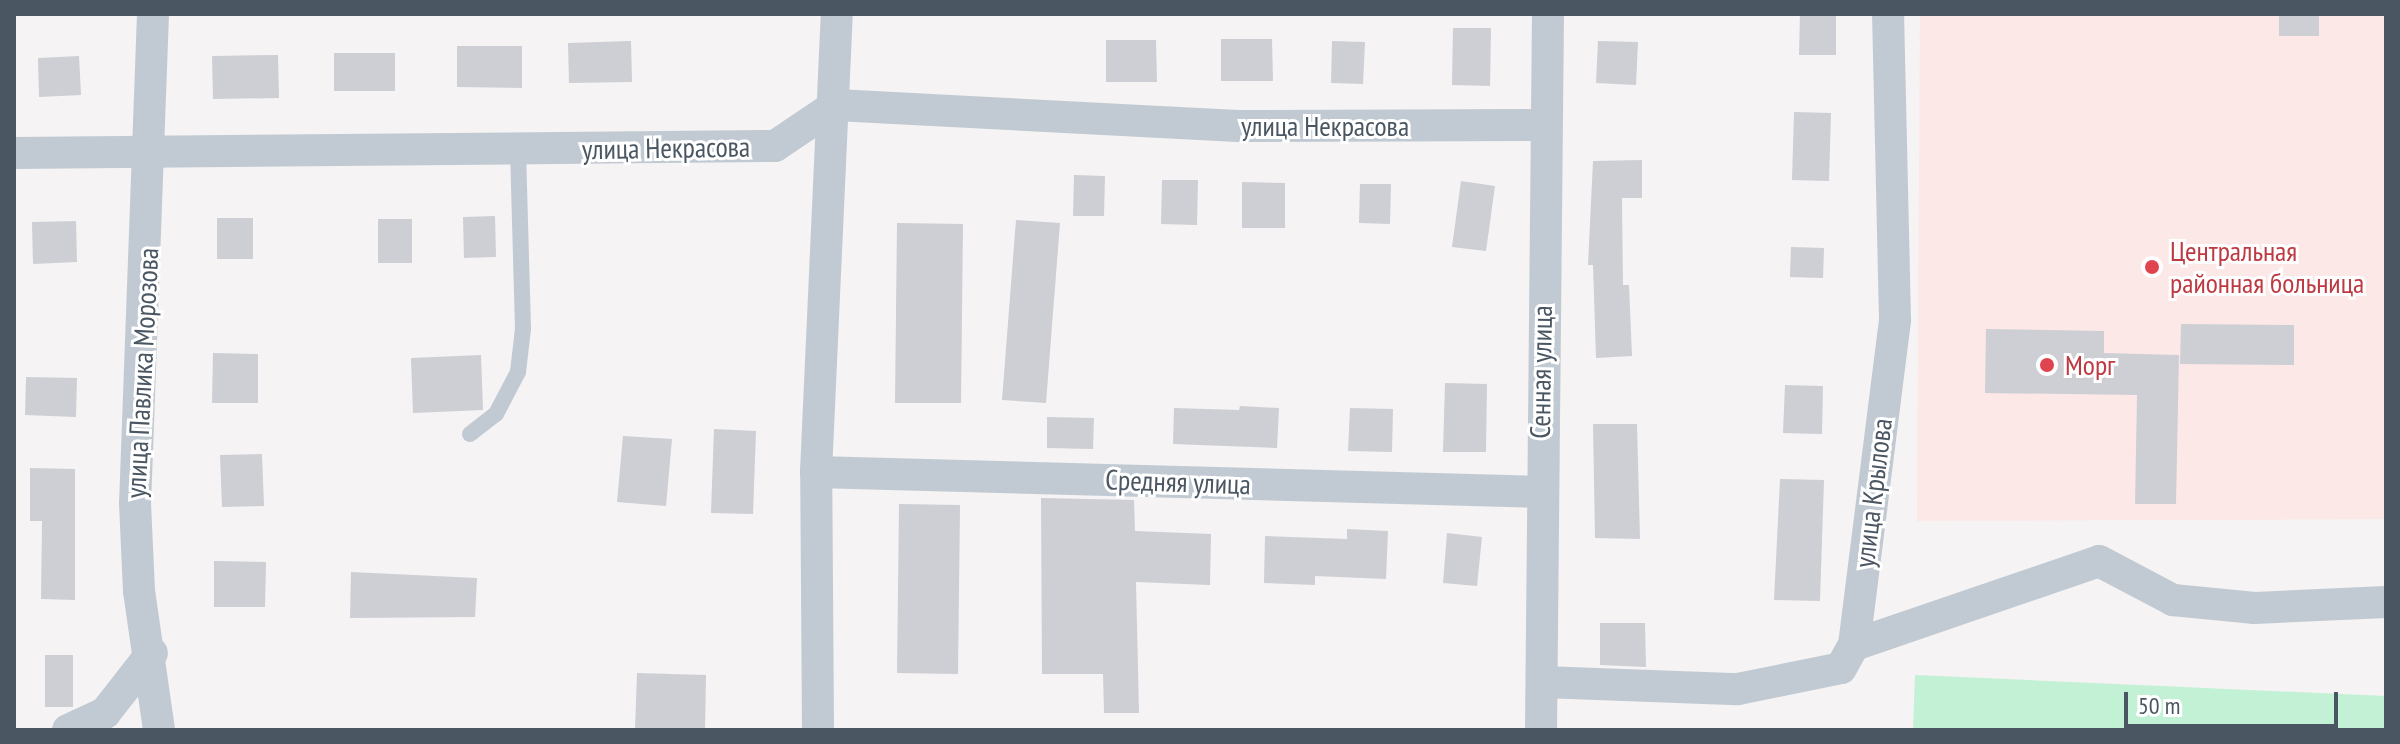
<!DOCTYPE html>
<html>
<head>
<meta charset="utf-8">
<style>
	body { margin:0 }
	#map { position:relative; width:2400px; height:744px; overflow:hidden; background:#f5f3f3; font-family:"PT Sans Narrow",sans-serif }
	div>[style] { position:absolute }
	.medical>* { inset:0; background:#fce8e6 }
	.green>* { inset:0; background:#c3f1d5 }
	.building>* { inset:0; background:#cdcfd5 }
	.service>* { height:16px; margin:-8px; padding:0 8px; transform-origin:8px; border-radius:8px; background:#c1cad2 }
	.minor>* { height:32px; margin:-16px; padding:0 16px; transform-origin:16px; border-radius:16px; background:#c1cad2 }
	.dots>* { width:22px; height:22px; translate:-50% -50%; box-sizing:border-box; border:4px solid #fff; border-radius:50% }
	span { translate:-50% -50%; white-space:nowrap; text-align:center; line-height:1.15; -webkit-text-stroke:6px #fff; paint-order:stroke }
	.street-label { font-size:28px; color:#4a5661 }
	.health-label { font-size:28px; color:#be3a42 }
	.left { translate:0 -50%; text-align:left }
	.frame { position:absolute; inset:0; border:16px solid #4a5661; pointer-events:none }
	.scale { position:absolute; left:2124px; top:692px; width:214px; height:36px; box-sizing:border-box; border:4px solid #4a5661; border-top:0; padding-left:10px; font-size:24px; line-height:28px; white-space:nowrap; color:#4a5661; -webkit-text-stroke:6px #fff; paint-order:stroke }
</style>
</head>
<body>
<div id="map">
	<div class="medical">
		<div style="clip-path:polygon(1920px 14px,2386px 14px,2386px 519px,1917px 521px)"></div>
	</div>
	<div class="green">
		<div style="clip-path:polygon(1915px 675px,2386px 696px,2386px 730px,1913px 730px)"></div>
	</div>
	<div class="building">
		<div style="clip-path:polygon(1800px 14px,1836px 14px,1836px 55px,1799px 55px)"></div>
		<div style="clip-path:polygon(2279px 14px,2319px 14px,2319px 36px,2279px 36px)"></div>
		<div style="clip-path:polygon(1453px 28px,1491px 28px,1490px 86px,1452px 85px)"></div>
		<div style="clip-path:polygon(1221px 39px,1272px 39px,1273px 81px,1221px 81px)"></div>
		<div style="clip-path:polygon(1106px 40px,1156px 40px,1157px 82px,1106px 82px)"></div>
		<div style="clip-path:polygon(631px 41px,632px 82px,569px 83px,568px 43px)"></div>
		<div style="clip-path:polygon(1332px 41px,1365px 42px,1363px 84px,1331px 83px)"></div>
		<div style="clip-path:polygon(1598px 41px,1638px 42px,1636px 85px,1596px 83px)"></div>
		<div style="clip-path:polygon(457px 46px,522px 46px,522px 88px,457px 87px)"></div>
		<div style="clip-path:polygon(334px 53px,395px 53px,395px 91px,334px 91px)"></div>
		<div style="clip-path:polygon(278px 55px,279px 98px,213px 99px,212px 56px)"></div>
		<div style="clip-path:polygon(79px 56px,81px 95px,39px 97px,38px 58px)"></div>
		<div style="clip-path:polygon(1794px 112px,1831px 113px,1829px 181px,1792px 180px)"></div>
		<div style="clip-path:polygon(1642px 160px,1642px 198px,1622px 198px,1623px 285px,1629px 285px,1632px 356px,1596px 358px,1593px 265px,1588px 265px,1593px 161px)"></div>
		<div style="clip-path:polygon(1074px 175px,1105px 176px,1104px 216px,1073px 216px)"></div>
		<div style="clip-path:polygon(1162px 180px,1198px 180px,1197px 225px,1161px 224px)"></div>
		<div style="clip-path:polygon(1461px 181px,1495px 186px,1486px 251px,1452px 247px)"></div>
		<div style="clip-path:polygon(1242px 182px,1285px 183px,1285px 228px,1242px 228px)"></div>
		<div style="clip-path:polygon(1360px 184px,1391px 184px,1390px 224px,1359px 223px)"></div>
		<div style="clip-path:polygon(495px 216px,496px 257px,464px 258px,463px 217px)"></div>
		<div style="clip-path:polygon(217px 218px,253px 218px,253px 259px,217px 259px)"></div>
		<div style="clip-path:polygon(378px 219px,412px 219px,412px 263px,378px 263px)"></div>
		<div style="clip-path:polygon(1016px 220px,1060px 223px,1046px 403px,1002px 400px)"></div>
		<div style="clip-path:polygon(76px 221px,77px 262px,33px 264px,32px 222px)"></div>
		<div style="clip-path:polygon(897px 223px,963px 224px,961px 403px,895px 403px)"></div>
		<div style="clip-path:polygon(1791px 247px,1824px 248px,1823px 278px,1790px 277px)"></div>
		<div style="clip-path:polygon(2181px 324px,2294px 325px,2294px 365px,2180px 364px)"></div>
		<div style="clip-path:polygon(1986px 329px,2104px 331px,2104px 353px,2179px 355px,2176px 504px,2135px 504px,2137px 395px,1985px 393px)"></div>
		<div style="clip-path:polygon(213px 353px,258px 354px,258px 403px,212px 403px)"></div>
		<div style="clip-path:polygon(481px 355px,483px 410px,413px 413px,411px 358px)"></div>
		<div style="clip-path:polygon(26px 377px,77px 378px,76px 417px,25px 415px)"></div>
		<div style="clip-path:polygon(1445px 383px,1487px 384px,1486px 452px,1443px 452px)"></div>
		<div style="clip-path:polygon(1785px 385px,1823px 386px,1822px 434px,1783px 433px)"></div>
		<div style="clip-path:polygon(1240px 406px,1279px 408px,1277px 448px,1173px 444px,1174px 408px,1239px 410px)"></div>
		<div style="clip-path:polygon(1350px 408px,1393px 409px,1392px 452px,1348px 451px)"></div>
		<div style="clip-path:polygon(1047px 417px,1094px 418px,1093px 449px,1047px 448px)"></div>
		<div style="clip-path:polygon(1593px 424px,1637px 424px,1640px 539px,1595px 538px)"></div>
		<div style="clip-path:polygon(714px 429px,756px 431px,753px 514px,711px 513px)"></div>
		<div style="clip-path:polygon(623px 436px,672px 439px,666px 506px,617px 502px)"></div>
		<div style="clip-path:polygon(262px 454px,264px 506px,222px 507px,220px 455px)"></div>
		<div style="clip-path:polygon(30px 468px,75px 469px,75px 600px,41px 599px,42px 521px,30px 521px)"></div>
		<div style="clip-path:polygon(1780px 479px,1824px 480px,1820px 601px,1774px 600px)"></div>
		<div style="clip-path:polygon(1041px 498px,1134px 500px,1135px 531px,1211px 534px,1210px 585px,1136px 582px,1139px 713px,1104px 713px,1103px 674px,1042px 674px)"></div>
		<div style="clip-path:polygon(899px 504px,960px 505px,958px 674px,897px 673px)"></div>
		<div style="clip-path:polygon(1347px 529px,1388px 531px,1386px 579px,1315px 576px,1315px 585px,1264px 583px,1265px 536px,1347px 539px)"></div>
		<div style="clip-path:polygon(1447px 533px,1482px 537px,1477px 586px,1443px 583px)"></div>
		<div style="clip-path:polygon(214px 561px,266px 562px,265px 607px,214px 607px)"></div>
		<div style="clip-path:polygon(351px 572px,477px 578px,475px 617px,350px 618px)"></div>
		<div style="clip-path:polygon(1600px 623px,1645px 623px,1646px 667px,1600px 665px)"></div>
		<div style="clip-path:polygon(45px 655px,73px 655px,73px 707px,45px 707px)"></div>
		<div style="clip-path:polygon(637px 673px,706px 675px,705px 730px,635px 730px)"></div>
	</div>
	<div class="service">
		<div style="left:470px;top:434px;width:33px;rotate:-38deg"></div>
		<div style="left:496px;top:414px;width:47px;rotate:-62.4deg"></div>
		<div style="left:518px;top:372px;width:43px;rotate:-83.4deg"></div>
		<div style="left:523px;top:329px;width:179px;rotate:-91.6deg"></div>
	</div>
	<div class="minor">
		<div style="left:153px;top:14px;width:489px;rotate:92.1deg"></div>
		<div style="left:135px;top:503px;width:88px;rotate:87.4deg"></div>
		<div style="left:139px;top:591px;width:140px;rotate:81.8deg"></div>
		<div style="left:14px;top:153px;width:761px;rotate:-0.53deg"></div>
		<div style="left:775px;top:146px;width:73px;rotate:-33.9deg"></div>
		<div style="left:836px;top:105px;width:407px;rotate:3deg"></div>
		<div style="left:1242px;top:126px;width:304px;rotate:-0.2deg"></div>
		<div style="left:816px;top:472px;width:724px;rotate:1.58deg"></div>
		<div style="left:1854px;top:645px;width:259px;rotate:-18.9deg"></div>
		<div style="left:2099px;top:561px;width:84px;rotate:27.8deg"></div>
		<div style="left:2173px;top:600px;width:82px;rotate:5.6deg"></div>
		<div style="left:2255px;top:608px;width:131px;rotate:-2.6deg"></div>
		<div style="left:1543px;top:682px;width:195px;rotate:2.1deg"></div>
		<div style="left:1738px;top:689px;width:105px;rotate:-11.5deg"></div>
		<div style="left:1841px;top:668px;width:26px;rotate:-61deg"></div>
		<div style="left:1854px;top:645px;width:328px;rotate:-82.8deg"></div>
		<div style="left:1895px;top:320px;width:306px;rotate:-91.3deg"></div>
		<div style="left:68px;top:730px;width:41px;rotate:-24.7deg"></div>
		<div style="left:105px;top:713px;width:76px;rotate:-51.9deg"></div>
		<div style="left:818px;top:730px;width:258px;rotate:-90.4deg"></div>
		<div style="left:816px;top:472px;width:458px;rotate:-87.4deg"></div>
		<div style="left:1541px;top:730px;width:716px;rotate:-89.44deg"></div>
	</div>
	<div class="dots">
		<div style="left:2152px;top:267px;background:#e0444e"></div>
		<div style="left:2047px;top:365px;background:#e0444e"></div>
	</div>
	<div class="street-label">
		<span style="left:1325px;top:126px">улица Некрасова</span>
		<span style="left:666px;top:148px;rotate:-1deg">улица Некрасова</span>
		<span style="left:1541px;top:372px;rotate:-89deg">Сенная улица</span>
		<span style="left:142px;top:373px;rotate:-87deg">улица Павлика Морозова</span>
		<span style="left:1178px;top:482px;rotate:2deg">Средняя улица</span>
		<span style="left:1873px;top:493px;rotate:-83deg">улица Крылова</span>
	</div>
	<div class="health-label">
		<span class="left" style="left:2170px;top:267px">Центральная<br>районная больница</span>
		<span class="left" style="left:2065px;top:365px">Морг</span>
	</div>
	<div class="frame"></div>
	<div class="scale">50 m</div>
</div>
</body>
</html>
